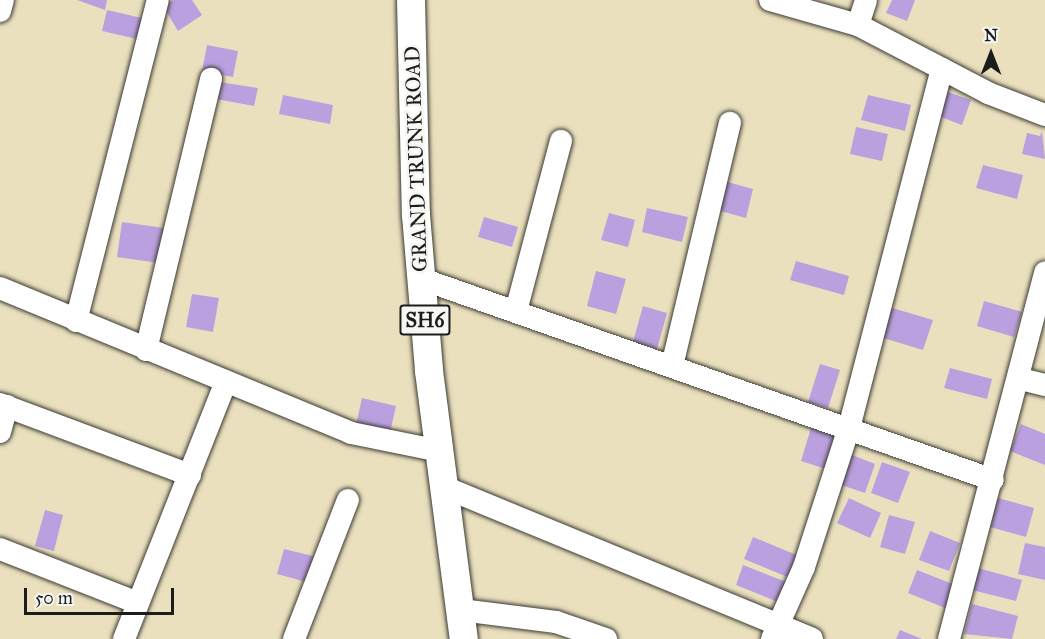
<!DOCTYPE html>
<html>
<head>
<meta charset="utf-8">
<style>
	body { margin:0 }
	#map { position:relative; width:1045px; height:639px; overflow:hidden; background:#eae0bd; font-family:"IM FELL Great Primer",serif }
	div>[style] { position:absolute }
	.building>* { inset:0; background:#bba0df }
	.roads { filter:drop-shadow(0 0 2px #3b3934) drop-shadow(0 0 2px #3b3934) }
	.minor>* { height:22px; margin:-11px; padding:0 11px; transform-origin:11px; border-radius:11px; background:#fff }
	.major>* { height:28px; margin:-14px; padding:0 14px; transform-origin:14px; border-radius:14px; background:#fff }
	span { translate:-50% -50%; white-space:nowrap; text-align:center; line-height:1.15; -webkit-text-stroke:5px #f6f6f2; paint-order:stroke }
	.shield-label span { padding:2px 4px; background:#f6f6f2; border:2px solid; border-radius:4px; -webkit-text-stroke-width:0 }
	.shield-label { font-size:20px; color:#1c1c1c; font-weight:700 }
	.street-label { font-size:21px; color:#1c1c1c }
	.north { position:absolute; left:961px; top:24px; width:60px; height:60px; -webkit-text-stroke:4px #f6f6f2; paint-order:stroke; rotate:0deg; font-size:16px; font-weight:700; line-height:24px; text-align:center; color:#1c1c1c }
	.north::after { content:''; display:block; margin:auto; width:21px; height:27px; background:#1c1c1c; clip-path:polygon(50% 0,100% 100%,50% 72%,0 100%) }
	.scale { position:absolute; left:24px; top:588px; width:150px; height:27px; box-sizing:border-box; border:3px solid #1c1c1c; border-top:0; padding-left:8px; font-size:18px; line-height:21px; white-space:nowrap; color:#1c1c1c; -webkit-text-stroke:4px #f6f6f2; paint-order:stroke }
</style>
</head>
<body>
<div id="map">
	<div class="building">
		<div style="clip-path:polygon(77px 0,107px 0,105px 10px)"></div>
		<div style="clip-path:polygon(173px 0,192px 0,202px 15px,178px 31px,163px 6px)"></div>
		<div style="clip-path:polygon(892px 0,915px 0,907px 21px,886px 13px)"></div>
		<div style="clip-path:polygon(107px 10px,142px 18px,137px 39px,102px 31px)"></div>
		<div style="clip-path:polygon(207px 45px,238px 51px,233px 77px,202px 71px)"></div>
		<div style="clip-path:polygon(219px 82px,258px 88px,254px 106px,216px 99px)"></div>
		<div style="clip-path:polygon(942px 90px,971px 100px,962px 125px,933px 114px)"></div>
		<div style="clip-path:polygon(283px 95px,333px 105px,330px 124px,279px 114px)"></div>
		<div style="clip-path:polygon(868px 95px,911px 105px,905px 131px,861px 120px)"></div>
		<div style="clip-path:polygon(856px 127px,888px 134px,882px 161px,850px 154px)"></div>
		<div style="clip-path:polygon(1042px 131px,1045px 159px,1022px 154px,1027px 133px,1040px 136px)"></div>
		<div style="clip-path:polygon(983px 165px,1023px 175px,1017px 199px,976px 188px)"></div>
		<div style="clip-path:polygon(724px 181px,753px 189px,746px 218px,717px 210px)"></div>
		<div style="clip-path:polygon(647px 208px,688px 217px,682px 242px,642px 232px)"></div>
		<div style="clip-path:polygon(609px 213px,635px 220px,628px 247px,601px 240px)"></div>
		<div style="clip-path:polygon(484px 217px,518px 227px,512px 247px,478px 237px)"></div>
		<div style="clip-path:polygon(122px 222px,164px 228px,159px 263px,117px 257px)"></div>
		<div style="clip-path:polygon(796px 261px,849px 276px,844px 295px,790px 280px)"></div>
		<div style="clip-path:polygon(596px 271px,626px 279px,616px 314px,587px 306px)"></div>
		<div style="clip-path:polygon(192px 294px,219px 298px,213px 332px,186px 327px)"></div>
		<div style="clip-path:polygon(984px 301px,1022px 312px,1014px 337px,977px 326px)"></div>
		<div style="clip-path:polygon(643px 306px,667px 313px,657px 349px,633px 342px)"></div>
		<div style="clip-path:polygon(889px 307px,933px 320px,923px 350px,880px 337px)"></div>
		<div style="clip-path:polygon(820px 364px,840px 370px,828px 408px,808px 402px)"></div>
		<div style="clip-path:polygon(950px 368px,992px 379px,987px 399px,944px 388px)"></div>
		<div style="clip-path:polygon(362px 398px,396px 406px,390px 433px,356px 425px)"></div>
		<div style="clip-path:polygon(1021px 424px,1045px 434px,1045px 465px,1010px 451px)"></div>
		<div style="clip-path:polygon(811px 428px,836px 435px,826px 469px,801px 461px)"></div>
		<div style="clip-path:polygon(852px 455px,875px 464px,865px 493px,841px 485px)"></div>
		<div style="clip-path:polygon(882px 462px,910px 472px,898px 503px,871px 493px)"></div>
		<div style="clip-path:polygon(849px 498px,881px 513px,870px 538px,837px 523px)"></div>
		<div style="clip-path:polygon(998px 498px,1034px 508px,1026px 537px,990px 527px)"></div>
		<div style="clip-path:polygon(45px 510px,63px 515px,54px 551px,35px 546px)"></div>
		<div style="clip-path:polygon(889px 515px,915px 522px,905px 554px,880px 547px)"></div>
		<div style="clip-path:polygon(930px 531px,960px 543px,949px 571px,919px 560px)"></div>
		<div style="clip-path:polygon(753px 537px,799px 556px,790px 578px,744px 559px)"></div>
		<div style="clip-path:polygon(1025px 543px,1045px 547px,1045px 580px,1018px 574px)"></div>
		<div style="clip-path:polygon(284px 549px,317px 557px,310px 583px,277px 574px)"></div>
		<div style="clip-path:polygon(743px 565px,786px 582px,778px 602px,736px 585px)"></div>
		<div style="clip-path:polygon(974px 567px,1022px 580px,1016px 601px,968px 589px)"></div>
		<div style="clip-path:polygon(917px 570px,955px 585px,945px 608px,908px 593px)"></div>
		<div style="clip-path:polygon(972px 604px,1018px 616px,1012px 639px,964px 634px)"></div>
		<div style="clip-path:polygon(900px 630px,922px 639px,896px 639px)"></div>
	</div>
	<div class="roads">
		<div class="minor">
			<div style="left:770px;top:0;width:91px;rotate:15.9deg"></div>
			<div style="left:858px;top:25px;width:147px;rotate:27.6deg"></div>
			<div style="left:988px;top:93px;width:61px;rotate:21.1deg"></div>
			<div style="left:0;top:11px;width:11px;rotate:-75deg"></div>
			<div style="left:858px;top:25px;width:26px;rotate:-72deg"></div>
			<div style="left:422px;top:279px;width:605px;rotate:19.39deg"></div>
			<div style="left:0;top:288px;width:380px;rotate:22.4deg"></div>
			<div style="left:351px;top:433px;width:91px;rotate:11.4deg"></div>
			<div style="left:516px;top:311px;width:176px;rotate:-75.2deg"></div>
			<div style="left:76px;top:321px;width:331px;rotate:-75.7deg"></div>
			<div style="left:146px;top:350px;width:279px;rotate:-76.5deg"></div>
			<div style="left:672px;top:366px;width:250px;rotate:-76.6deg"></div>
			<div style="left:1021px;top:379px;width:25px;rotate:14deg"></div>
			<div style="left:0;top:404px;width:203px;rotate:20.5deg"></div>
			<div style="left:0;top:432px;width:27px;rotate:-75deg"></div>
			<div style="left:444px;top:487px;width:398px;rotate:22.4deg"></div>
			<div style="left:0;top:549px;width:148px;rotate:21.4deg"></div>
			<div style="left:461px;top:610px;width:96px;rotate:7.2deg"></div>
			<div style="left:556px;top:622px;width:53px;rotate:18.8deg"></div>
			<div style="left:124px;top:639px;width:277px;rotate:-68.4deg"></div>
			<div style="left:294px;top:639px;width:149px;rotate:-68.8deg"></div>
			<div style="left:772px;top:639px;width:79px;rotate:-66deg"></div>
			<div style="left:804px;top:567px;width:146px;rotate:-72.1deg"></div>
			<div style="left:849px;top:428px;width:371px;rotate:-75.5deg"></div>
			<div style="left:949px;top:639px;width:379px;rotate:-75.3deg"></div>
		</div>
		<div class="major">
			<div style="left:411px;top:0;width:215px;rotate:88.7deg"></div>
			<div style="left:416px;top:215px;width:157px;rotate:85.2deg"></div>
			<div style="left:429px;top:371px;width:270px;rotate:82.6deg"></div>
		</div>
	</div>
	<div class="shield-label">
		<span style="left:425px;top:320px">SH6</span>
	</div>
	<div class="street-label">
		<span style="left:416px;top:159px;rotate:-92deg">GRAND TRUNK ROAD</span>
	</div>
	<div class="north">N</div>
	<div class="scale">50 m</div>
</div>
</body>
</html>
